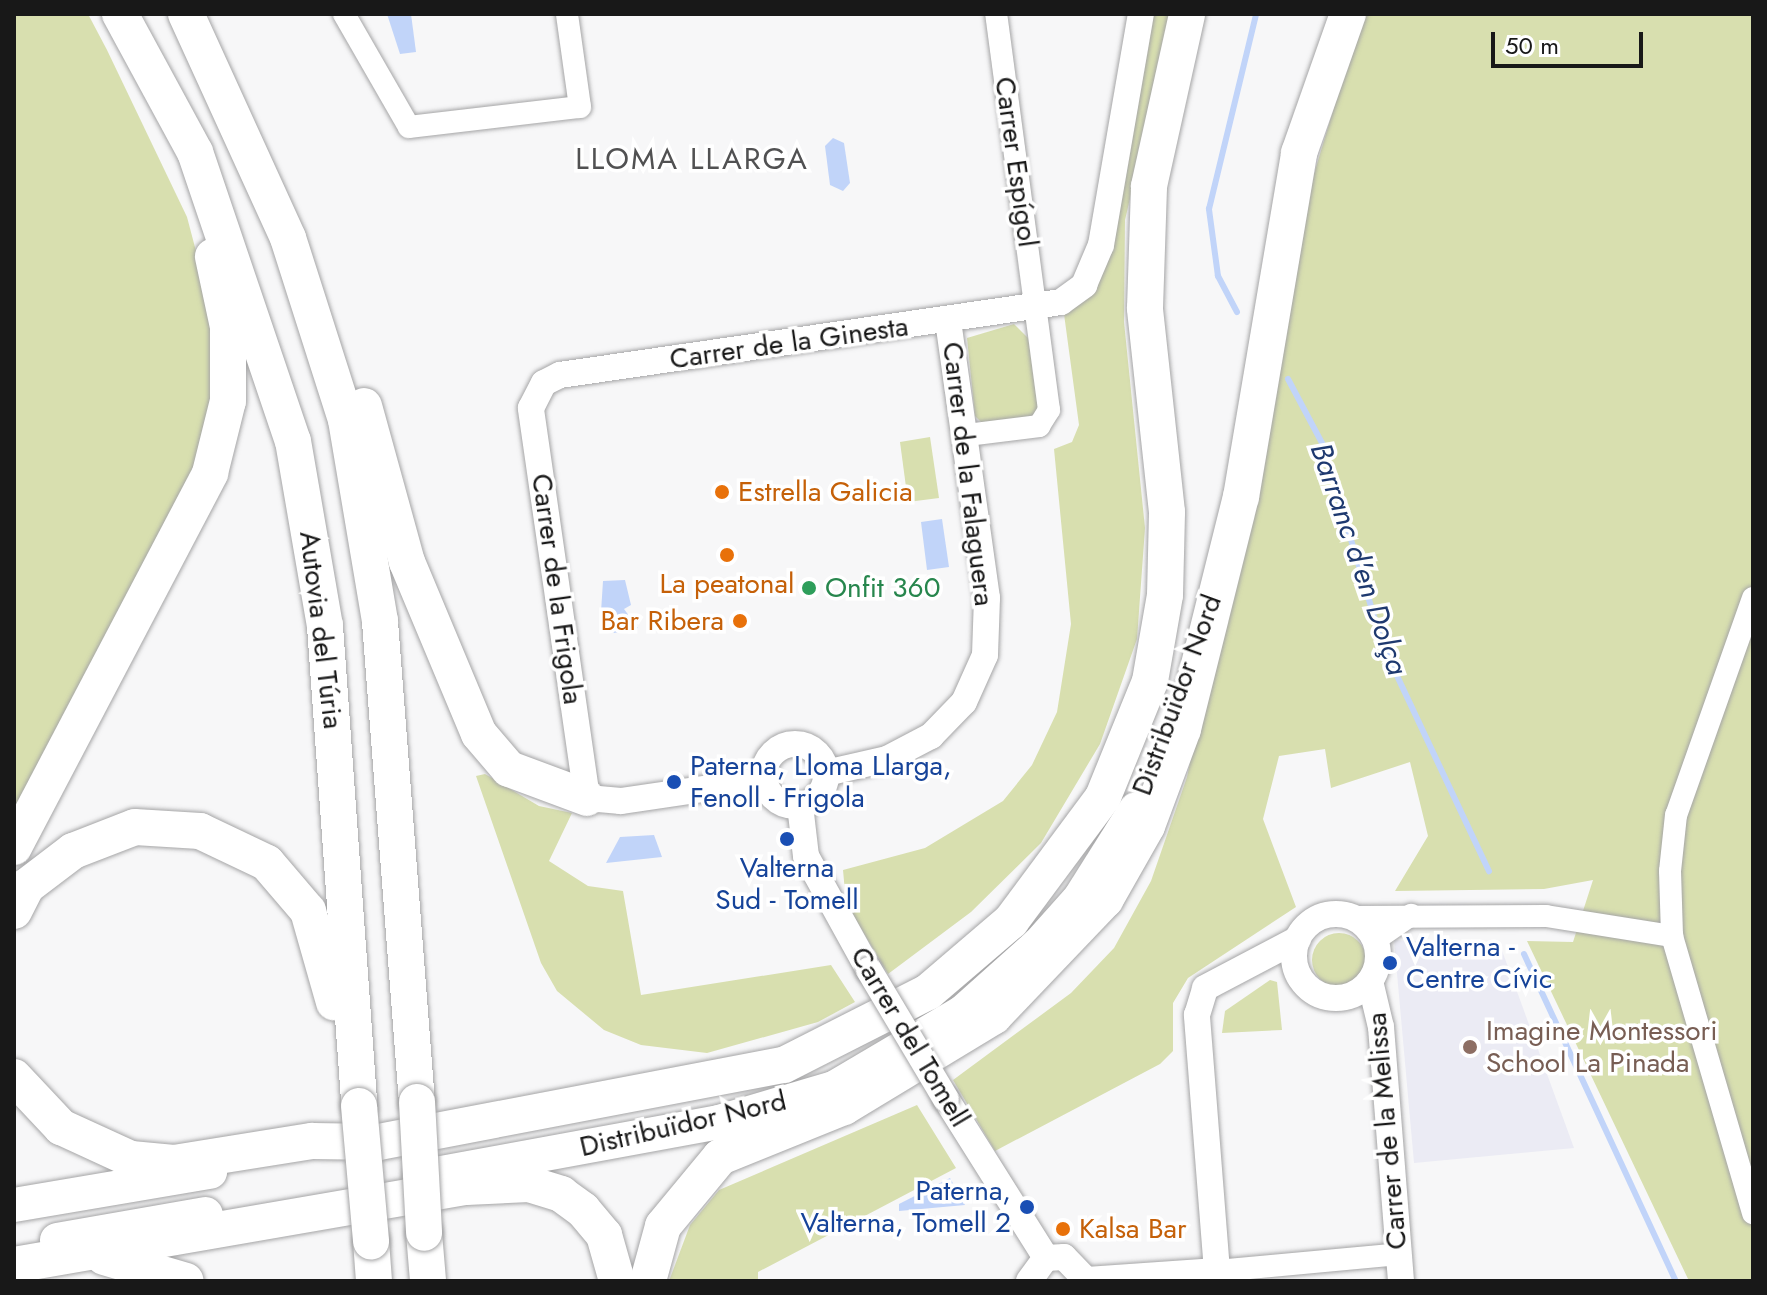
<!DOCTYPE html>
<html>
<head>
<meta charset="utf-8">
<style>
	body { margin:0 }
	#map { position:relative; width:1767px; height:1295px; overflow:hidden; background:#f7f7f8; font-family:Jost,sans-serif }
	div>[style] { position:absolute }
	.built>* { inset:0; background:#ebebf4 }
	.green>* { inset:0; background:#d8dfaf }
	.round { border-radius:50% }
	.water>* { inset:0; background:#c1d4f9 }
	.stream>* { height:6px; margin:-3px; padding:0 3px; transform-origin:3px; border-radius:3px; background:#c1d4f9 }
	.roads { filter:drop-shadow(0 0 2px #a5a5a6) drop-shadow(0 0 2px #a5a5a6) }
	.minor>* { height:22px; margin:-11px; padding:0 11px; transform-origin:11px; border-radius:11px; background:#fff }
	.tertiary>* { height:26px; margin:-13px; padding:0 13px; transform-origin:13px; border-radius:13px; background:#fff }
	.tertiary>.ring { margin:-13px; padding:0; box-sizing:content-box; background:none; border:26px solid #fff; border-radius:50% }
	.primary>* { height:34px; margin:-17px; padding:0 17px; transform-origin:17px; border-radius:17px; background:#fff }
	.trunk>* { height:36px; margin:-18px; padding:0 18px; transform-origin:18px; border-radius:18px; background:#fff }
	.bridges { filter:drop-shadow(0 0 2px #a5a5a6) drop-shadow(0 0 2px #a5a5a6) }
	.tertiary-bridge>* { height:26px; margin:-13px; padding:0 13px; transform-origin:13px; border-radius:13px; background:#fff }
	.trunk-bridge>* { height:36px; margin:-18px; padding:0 18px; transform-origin:18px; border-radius:18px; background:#fff }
	.dots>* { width:22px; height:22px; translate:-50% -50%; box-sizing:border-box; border:4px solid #fff; border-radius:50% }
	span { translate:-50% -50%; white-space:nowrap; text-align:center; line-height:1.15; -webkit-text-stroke:7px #fff; paint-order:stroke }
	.street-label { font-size:28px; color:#181818 }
	.food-label { font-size:28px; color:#c56008 }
	.left { translate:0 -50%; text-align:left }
	.right { translate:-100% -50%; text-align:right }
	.leisure-label { font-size:28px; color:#27864d }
	.transit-label { font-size:28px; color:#164399 }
	.education-label { font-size:28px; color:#785e54 }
	.neighbourhood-label { font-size:30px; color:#515152; letter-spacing:2px }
	.water-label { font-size:30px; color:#1e396f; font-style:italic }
	.frame { position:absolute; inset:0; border:16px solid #181818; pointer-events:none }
	.scale { position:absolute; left:1491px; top:32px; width:152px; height:36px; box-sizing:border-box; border:4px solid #181818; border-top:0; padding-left:10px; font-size:24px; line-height:28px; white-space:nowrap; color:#181818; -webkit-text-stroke:6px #fff; paint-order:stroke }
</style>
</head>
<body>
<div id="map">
	<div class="built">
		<div style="clip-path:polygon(1394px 940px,1500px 945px,1574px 1148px,1414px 1163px)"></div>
	</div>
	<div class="green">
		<div style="clip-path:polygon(14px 14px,88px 14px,107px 50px,187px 217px,216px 327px,218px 402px,193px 477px,14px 819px)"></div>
		<div style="clip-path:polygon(1154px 14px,1173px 14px,1125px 220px,1124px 322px,1145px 528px,1137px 639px,1100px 744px,1041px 843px,971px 912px,888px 974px,846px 903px,843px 870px,925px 848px,1003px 801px,1032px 765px,1057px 712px,1071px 624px,1054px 449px,1072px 442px,1079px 425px,1064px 314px,1082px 297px)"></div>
		<div style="clip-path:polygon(1362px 14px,1753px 14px,1753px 1281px,1689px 1281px,1527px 941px,1573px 942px,1593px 880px,1544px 889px,1395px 891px,1428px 836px,1410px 762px,1331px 788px,1325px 749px,1279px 756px,1263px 819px,1296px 907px,1188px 978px,1173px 1003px,1173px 1051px,1160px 1064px,995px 1151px,953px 1080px,1071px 993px,1114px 948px,1151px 881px,1187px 777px,1314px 174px)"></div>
		<div style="clip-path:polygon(1014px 324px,1031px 341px,1040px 404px,1034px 417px,983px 424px,975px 416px,967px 338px)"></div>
		<div style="clip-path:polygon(930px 437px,939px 498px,908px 502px,900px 442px)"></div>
		<div style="clip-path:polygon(485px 774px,539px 806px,572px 813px,549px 861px,588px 886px,623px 891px,641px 995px,831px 965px,855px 1002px,818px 1022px,707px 1053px,641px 1045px,604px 1030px,557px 991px,541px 963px,476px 776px)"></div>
		<div class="round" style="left:1312px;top:933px;width:54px;height:54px"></div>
		<div style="clip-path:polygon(1270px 980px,1277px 982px,1282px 1030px,1222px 1033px,1225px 1011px)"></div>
		<div style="clip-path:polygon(917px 1105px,956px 1168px,758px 1272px,758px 1281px,669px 1281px,690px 1225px,719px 1190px)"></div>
	</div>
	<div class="water">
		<div style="clip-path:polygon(387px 14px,411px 14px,416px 52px,400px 54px)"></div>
		<div style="clip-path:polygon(833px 138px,844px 143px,850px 183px,843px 191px,830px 185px,825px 146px)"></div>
		<div style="clip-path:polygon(942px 519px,949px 567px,927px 570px,921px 522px)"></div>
		<div style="clip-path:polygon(625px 580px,631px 605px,624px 609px,638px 628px,614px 633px,601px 612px,603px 581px)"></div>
		<div style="clip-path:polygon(654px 835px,662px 857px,606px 863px,620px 837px)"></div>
		<div style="clip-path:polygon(950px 1178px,965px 1205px,899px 1211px,899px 1204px)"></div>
	</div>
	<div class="stream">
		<div style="left:1237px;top:312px;width:41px;rotate:-117.8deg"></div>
		<div style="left:1218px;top:276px;width:68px;rotate:-97.7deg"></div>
		<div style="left:1209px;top:209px;width:201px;rotate:-76.4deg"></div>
		<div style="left:1288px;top:379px;width:72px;rotate:62deg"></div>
		<div style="left:1322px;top:443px;width:212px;rotate:73.3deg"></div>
		<div style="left:1383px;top:646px;width:249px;rotate:64.8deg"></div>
		<div style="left:1524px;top:954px;width:361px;rotate:65.1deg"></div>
	</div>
	<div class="roads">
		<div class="minor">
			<div style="left:344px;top:14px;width:130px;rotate:60.1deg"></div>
			<div style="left:409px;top:127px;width:172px;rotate:-6.7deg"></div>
			<div style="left:580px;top:107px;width:94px;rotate:-98deg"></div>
			<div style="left:967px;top:435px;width:73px;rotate:-7.1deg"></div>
			<div style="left:1039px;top:426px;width:19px;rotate:-58deg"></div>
			<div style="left:1049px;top:410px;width:400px;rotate:-97.6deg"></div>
			<div style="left:1753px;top:598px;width:230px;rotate:109.5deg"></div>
			<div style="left:1676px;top:815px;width:56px;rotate:96.1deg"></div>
			<div style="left:1670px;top:871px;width:65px;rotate:88.2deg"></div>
			<div style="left:1672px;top:936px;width:289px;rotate:73.7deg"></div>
			<div style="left:1351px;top:917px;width:195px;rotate:-0.3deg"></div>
			<div style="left:1546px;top:916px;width:128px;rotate:9deg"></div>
			<div style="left:1375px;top:940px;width:44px;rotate:-34.8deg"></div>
			<div style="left:1217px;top:1271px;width:183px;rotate:-5.3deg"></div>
		</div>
		<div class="tertiary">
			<div class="ring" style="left:764px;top:744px;width:36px;height:36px"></div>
			<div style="left:826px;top:773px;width:63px;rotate:-12.9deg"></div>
			<div style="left:887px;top:759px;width:50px;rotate:-27.6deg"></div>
			<div style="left:931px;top:736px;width:47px;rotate:-45.9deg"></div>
			<div style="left:964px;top:702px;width:51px;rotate:-65.9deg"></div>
			<div style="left:985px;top:655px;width:57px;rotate:-88deg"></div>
			<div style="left:987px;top:598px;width:280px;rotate:-98deg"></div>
			<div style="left:764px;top:780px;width:145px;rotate:171.6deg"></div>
			<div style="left:621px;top:801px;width:34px;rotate:-175deg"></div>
			<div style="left:587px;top:798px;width:394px;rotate:-98.2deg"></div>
			<div style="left:531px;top:408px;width:28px;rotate:-63deg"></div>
			<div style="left:544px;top:383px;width:18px;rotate:-27deg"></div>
			<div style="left:560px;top:375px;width:506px;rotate:-8.29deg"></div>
			<div style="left:1061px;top:302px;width:29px;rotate:-36deg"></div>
			<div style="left:1084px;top:285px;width:43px;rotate:-67deg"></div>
			<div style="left:1101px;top:245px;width:234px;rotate:-80.2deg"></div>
			<div style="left:800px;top:805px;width:51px;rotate:83.3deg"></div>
			<div style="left:806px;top:856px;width:130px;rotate:61.1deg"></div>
			<div class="ring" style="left:1294px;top:914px;width:58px;height:58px"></div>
			<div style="left:1370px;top:981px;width:47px;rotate:76.6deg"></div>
			<div style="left:1381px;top:1027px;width:255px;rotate:85.5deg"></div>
			<div style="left:946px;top:1099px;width:188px;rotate:57.8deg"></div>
			<div style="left:1087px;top:1280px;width:130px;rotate:-4deg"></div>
			<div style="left:1217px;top:1271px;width:257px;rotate:-94.5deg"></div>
			<div style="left:1197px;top:1015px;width:28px;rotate:-73deg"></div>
			<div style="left:1205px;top:988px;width:105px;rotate:-27.8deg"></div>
			<div style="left:1029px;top:1281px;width:29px;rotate:-54deg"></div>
			<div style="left:1046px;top:1258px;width:18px;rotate:-3deg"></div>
			<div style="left:1064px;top:1257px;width:33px;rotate:46deg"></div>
		</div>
		<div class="primary">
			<div style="left:420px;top:1177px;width:304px;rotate:-10.4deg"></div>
			<div style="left:719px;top:1122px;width:120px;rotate:-16.5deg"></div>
			<div style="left:834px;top:1088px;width:150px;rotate:-30.5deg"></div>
			<div style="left:963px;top:1012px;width:102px;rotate:-41.8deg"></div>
			<div style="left:1039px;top:944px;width:62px;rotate:-48.3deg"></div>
			<div style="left:1080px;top:898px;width:105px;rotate:-57.8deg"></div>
			<div style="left:14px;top:1205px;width:199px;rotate:-9.6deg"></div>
			<div style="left:57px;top:1240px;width:151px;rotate:-9.9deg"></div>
		</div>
		<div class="trunk">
			<div style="left:120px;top:14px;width:157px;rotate:61.5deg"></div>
			<div style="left:195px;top:152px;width:305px;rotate:71.3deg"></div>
			<div style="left:293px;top:441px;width:188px;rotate:80.2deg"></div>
			<div style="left:325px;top:626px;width:481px;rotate:85.9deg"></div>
			<div style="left:186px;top:14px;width:246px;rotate:65.5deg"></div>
			<div style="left:288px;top:238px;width:191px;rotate:72.3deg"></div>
			<div style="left:346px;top:420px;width:205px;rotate:80.4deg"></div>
			<div style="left:380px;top:622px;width:481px;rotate:85.6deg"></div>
			<div style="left:364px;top:406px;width:162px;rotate:74.6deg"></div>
			<div style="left:407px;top:562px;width:186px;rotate:67.3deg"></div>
			<div style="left:479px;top:734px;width:46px;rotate:49.4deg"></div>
			<div style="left:509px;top:769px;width:83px;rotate:20.4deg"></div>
			<div style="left:14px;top:847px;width:422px;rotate:-62.3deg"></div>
			<div style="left:210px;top:473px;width:74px;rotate:-76deg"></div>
			<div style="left:228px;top:401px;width:74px;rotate:-90deg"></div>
			<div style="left:228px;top:327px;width:72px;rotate:-102.1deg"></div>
			<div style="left:14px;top:911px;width:28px;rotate:-63deg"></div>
			<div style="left:27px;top:886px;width:58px;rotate:-37.3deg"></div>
			<div style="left:73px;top:851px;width:66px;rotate:-21.2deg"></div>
			<div style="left:135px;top:827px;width:65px;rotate:3.5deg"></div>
			<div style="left:200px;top:831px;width:74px;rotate:25.5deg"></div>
			<div style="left:267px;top:863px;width:63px;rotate:49.5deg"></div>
			<div style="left:308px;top:911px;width:95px;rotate:74.1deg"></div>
			<div style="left:14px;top:1077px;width:69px;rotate:46.8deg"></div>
			<div style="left:61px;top:1127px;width:77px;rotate:24.6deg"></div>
			<div style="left:131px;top:1159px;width:43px;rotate:5.3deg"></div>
			<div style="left:174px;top:1163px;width:140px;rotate:-9.1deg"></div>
			<div style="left:312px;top:1141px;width:67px;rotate:0.9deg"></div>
			<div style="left:379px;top:1142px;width:412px;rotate:-10.8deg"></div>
			<div style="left:784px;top:1065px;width:161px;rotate:-26.9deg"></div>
			<div style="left:928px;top:992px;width:109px;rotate:-40.5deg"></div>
			<div style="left:1011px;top:921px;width:154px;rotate:-53.4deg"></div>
			<div style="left:1103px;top:797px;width:125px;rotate:-67.9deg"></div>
			<div style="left:1150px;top:681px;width:87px;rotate:-80.1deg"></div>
			<div style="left:1165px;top:595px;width:83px;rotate:-88.6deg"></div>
			<div style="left:1167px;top:512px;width:205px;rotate:-96.2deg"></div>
			<div style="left:1145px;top:308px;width:122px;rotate:-88.1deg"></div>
			<div style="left:1149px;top:186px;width:176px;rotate:-77.5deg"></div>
			<div style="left:424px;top:1233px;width:48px;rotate:85.2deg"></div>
			<div style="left:371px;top:1241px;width:40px;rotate:85.7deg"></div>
			<div style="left:104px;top:1257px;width:85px;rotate:16.3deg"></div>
			<div style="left:14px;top:1265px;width:459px;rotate:-9.8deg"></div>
			<div style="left:466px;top:1187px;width:63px;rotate:-2.7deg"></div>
			<div style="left:529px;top:1184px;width:34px;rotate:17deg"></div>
			<div style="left:561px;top:1194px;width:27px;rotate:36deg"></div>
			<div style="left:583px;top:1210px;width:33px;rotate:50deg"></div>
			<div style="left:604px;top:1235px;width:48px;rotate:74.2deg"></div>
			<div style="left:648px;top:1281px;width:57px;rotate:-74.7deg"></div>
			<div style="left:663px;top:1226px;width:89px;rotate:-50.4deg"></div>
			<div style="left:720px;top:1157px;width:134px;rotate:-22deg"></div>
			<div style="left:844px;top:1107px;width:175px;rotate:-31.2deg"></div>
			<div style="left:994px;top:1016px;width:161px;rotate:-46.3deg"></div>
			<div style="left:1105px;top:900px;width:85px;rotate:-60.4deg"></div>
			<div style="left:1147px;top:826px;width:103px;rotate:-69.6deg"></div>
			<div style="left:1183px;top:729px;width:239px;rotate:-76deg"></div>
			<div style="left:1241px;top:497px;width:349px;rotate:-80.4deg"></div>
			<div style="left:1299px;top:153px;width:147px;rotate:-70.6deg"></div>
		</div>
	</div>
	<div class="bridges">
		<div class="tertiary-bridge">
			<div style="left:869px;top:970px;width:150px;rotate:59.2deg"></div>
		</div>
		<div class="trunk-bridge">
			<div style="left:417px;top:1102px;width:131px;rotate:86.9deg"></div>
			<div style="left:359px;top:1106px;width:136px;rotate:84.9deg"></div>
		</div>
	</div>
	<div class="dots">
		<div style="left:722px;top:492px;background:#e8710a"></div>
		<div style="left:727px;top:555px;background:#e8710a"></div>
		<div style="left:809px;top:588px;background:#2e9e5b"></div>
		<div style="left:740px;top:621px;background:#e8710a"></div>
		<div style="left:674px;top:782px;background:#1a4fb4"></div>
		<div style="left:787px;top:839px;background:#1a4fb4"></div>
		<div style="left:1390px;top:963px;background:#1a4fb4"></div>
		<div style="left:1470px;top:1047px;background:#8d6e63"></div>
		<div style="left:1027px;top:1207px;background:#1a4fb4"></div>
		<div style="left:1063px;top:1229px;background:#e8710a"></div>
	</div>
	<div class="street-label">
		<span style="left:1016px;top:162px;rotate:82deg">Carrer Espígol</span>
		<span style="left:789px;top:343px;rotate:-8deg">Carrer de la Ginesta</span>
		<span style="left:968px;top:474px;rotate:83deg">Carrer de la Falaguera</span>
		<span style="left:557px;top:589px;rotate:82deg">Carrer de la Frigola</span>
		<span style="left:321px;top:630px;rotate:83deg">Autovia del Túria</span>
		<span style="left:1177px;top:695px;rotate:-70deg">Distribuïdor Nord</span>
		<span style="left:910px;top:1037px;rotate:59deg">Carrer del Tomell</span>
		<span style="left:683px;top:1124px;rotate:-13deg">Distribuïdor Nord</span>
		<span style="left:1387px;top:1131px;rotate:-95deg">Carrer de la Melissa</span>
	</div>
	<div class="food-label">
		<span class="left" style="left:738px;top:492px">Estrella Galicia</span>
		<span style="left:727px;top:584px">La peatonal</span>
		<span class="right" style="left:724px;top:621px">Bar Ribera</span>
		<span class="left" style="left:1079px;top:1229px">Kalsa Bar</span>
	</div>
	<div class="leisure-label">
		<span class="left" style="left:825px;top:588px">Onfit 360</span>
	</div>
	<div class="transit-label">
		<span class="left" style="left:690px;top:782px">Paterna, Lloma Llarga,<br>Fenoll - Frigola</span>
		<span style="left:787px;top:884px">Valterna<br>Sud - Tomell</span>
		<span class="left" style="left:1406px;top:963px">Valterna -<br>Centre Cívic</span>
		<span class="right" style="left:1011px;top:1207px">Paterna,<br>Valterna, Tomell 2</span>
	</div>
	<div class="education-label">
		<span class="left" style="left:1486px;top:1047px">Imagine Montessori<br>School La Pinada</span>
	</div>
	<div class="neighbourhood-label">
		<span style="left:692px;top:159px">LLOMA LLARGA</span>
	</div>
	<div class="water-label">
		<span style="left:1359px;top:559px;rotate:71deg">Barranc d'en Dolça</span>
	</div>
	<div class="frame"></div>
	<div class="scale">50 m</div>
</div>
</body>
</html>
